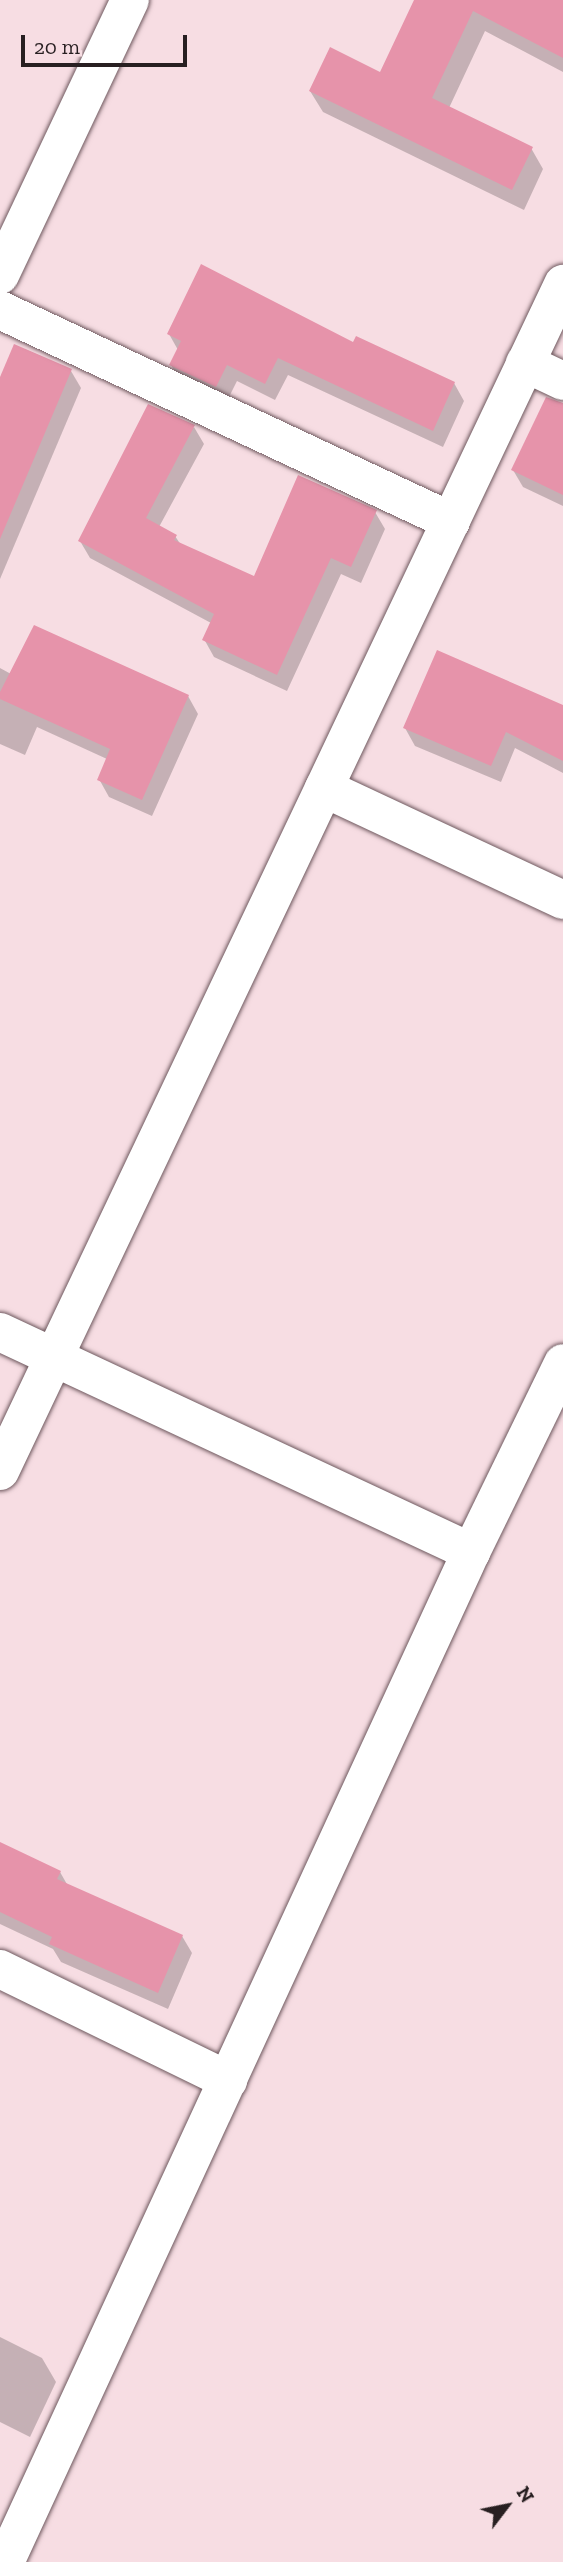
<!DOCTYPE html>
<html>
<head>
<meta charset="utf-8">
<style>
	body { margin:0 }
	#map { position:relative; width:563px; height:2562px; overflow:hidden; background:#f7dde3; font-family:"Zilla Slab",serif }
	div>[style] { position:absolute }
	.shadow>* { inset:0; background:#0003 }
	.building>* { inset:0; background:#e693aa }
	.roads { filter:drop-shadow(0 0 2px #6e585e) drop-shadow(0 0 2px #6e585e) }
	.minor>* { height:38px; margin:-19px; padding:0 19px; transform-origin:19px; border-radius:19px; background:#fff }
	span { translate:-50% -50%; white-space:nowrap; text-align:center; line-height:1.15; -webkit-text-stroke:6px #f7dde3; paint-order:stroke }
	.north { position:absolute; left:472px; top:2471px; width:70px; height:70px; -webkit-text-stroke:5px #f7dde3; paint-order:stroke; rotate:58deg; font-size:19px; font-weight:700; line-height:28px; text-align:center; color:#281f21 }
	.north::after { content:''; display:block; margin:auto; width:24px; height:32px; background:#281f21; clip-path:polygon(50% 0,100% 100%,50% 72%,0 100%) }
	.scale { position:absolute; left:21px; top:35px; width:166px; height:32px; box-sizing:border-box; border:4px solid #281f21; border-top:0; padding-left:9px; font-size:21px; line-height:24px; white-space:nowrap; color:#281f21; -webkit-text-stroke:5px #f7dde3; paint-order:stroke }
</style>
</head>
<body>
<div id="map">
	<div class="shadow">
		<div style="clip-path:polygon(416px 0,563px 0,563px 72px,485px 31px,449px 108px,531px 148px,543px 169px,524px 210px,323px 112px,310px 91px,381px 75px)"></div>
		<div style="clip-path:polygon(169px 334px,354px 345px,454px 383px,464px 401px,443px 447px,288px 375px,275px 400px,237px 381px,226px 403px,181px 382px,171px 365px,178px 350px)"></div>
		<div style="clip-path:polygon(71px 371px,81px 388px,0 579px,0 382px)"></div>
		<div style="clip-path:polygon(563px 421px,563px 506px,523px 487px,513px 470px)"></div>
		<div style="clip-path:polygon(194px 427px,204px 444px,159px 527px,175px 536px,181px 545px,255px 579px,375px 512px,385px 529px,361px 583px,341px 574px,287px 691px,214px 657px,204px 639px,211px 623px,90px 558px,80px 541px)"></div>
		<div style="clip-path:polygon(0 668px,11px 674px,188px 696px,198px 714px,152px 816px,109px 797px,99px 779px,107px 759px,37px 727px,25px 755px,0 744px)"></div>
		<div style="clip-path:polygon(563px 705px,563px 773px,515px 748px,501px 782px,415px 746px,405px 728px)"></div>
		<div style="clip-path:polygon(0 1850px,60px 1872px,68px 1886px,182px 1936px,192px 1953px,168px 2009px,61px 1962px,53px 1949px,0 1924px)"></div>
		<div style="clip-path:polygon(0 2337px,42px 2358px,56px 2382px,30px 2437px,0 2422px)"></div>
	</div>
	<div class="building">
		<div style="clip-path:polygon(414px 0,563px 0,563px 58px,473px 11px,432px 98px,533px 147px,512px 190px,309px 91px,330px 47px,380px 72px)"></div>
		<div style="clip-path:polygon(201px 264px,353px 342px,356px 336px,455px 382px,433px 431px,278px 358px,265px 384px,227px 365px,216px 387px,169px 365px,181px 341px,167px 334px)"></div>
		<div style="clip-path:polygon(14px 344px,72px 369px,0 539px,0 377px)"></div>
		<div style="clip-path:polygon(546px 397px,563px 403px,563px 495px,511px 470px)"></div>
		<div style="clip-path:polygon(148px 404px,195px 425px,146px 518px,177px 535px,174px 540px,254px 576px,298px 475px,377px 510px,351px 567px,331px 558px,277px 675px,202px 640px,214px 614px,78px 541px)"></div>
		<div style="clip-path:polygon(34px 625px,189px 695px,142px 800px,97px 780px,110px 749px,0 699px,0 692px)"></div>
		<div style="clip-path:polygon(437px 650px,563px 705px,563px 761px,506px 732px,491px 766px,403px 728px)"></div>
		<div style="clip-path:polygon(0 1842px,61px 1871px,57px 1879px,183px 1935px,158px 1993px,49px 1944px,52px 1937px,0 1912px)"></div>
	</div>
	<div class="roads">
		<div class="minor">
			<div style="left:0;top:275px;width:304px;rotate:-64.7deg"></div>
			<div style="left:0;top:310px;width:498px;rotate:25.1deg"></div>
			<div style="left:525px;top:363px;width:42px;rotate:25.3deg"></div>
			<div style="left:324px;top:788px;width:264px;rotate:25.1deg"></div>
			<div style="left:0;top:1332px;width:520px;rotate:25.04deg"></div>
			<div style="left:0;top:1471px;width:1314px;rotate:-64.62deg"></div>
			<div style="left:0;top:1969px;width:254px;rotate:26deg"></div>
			<div style="left:7px;top:2558px;width:1108px;rotate:-65.24deg"></div>
			<div style="left:471px;top:1552px;width:210px;rotate:-64deg"></div>
		</div>
	</div>
	<div class="north">N</div>
	<div class="scale">20 m</div>
</div>
</body>
</html>
